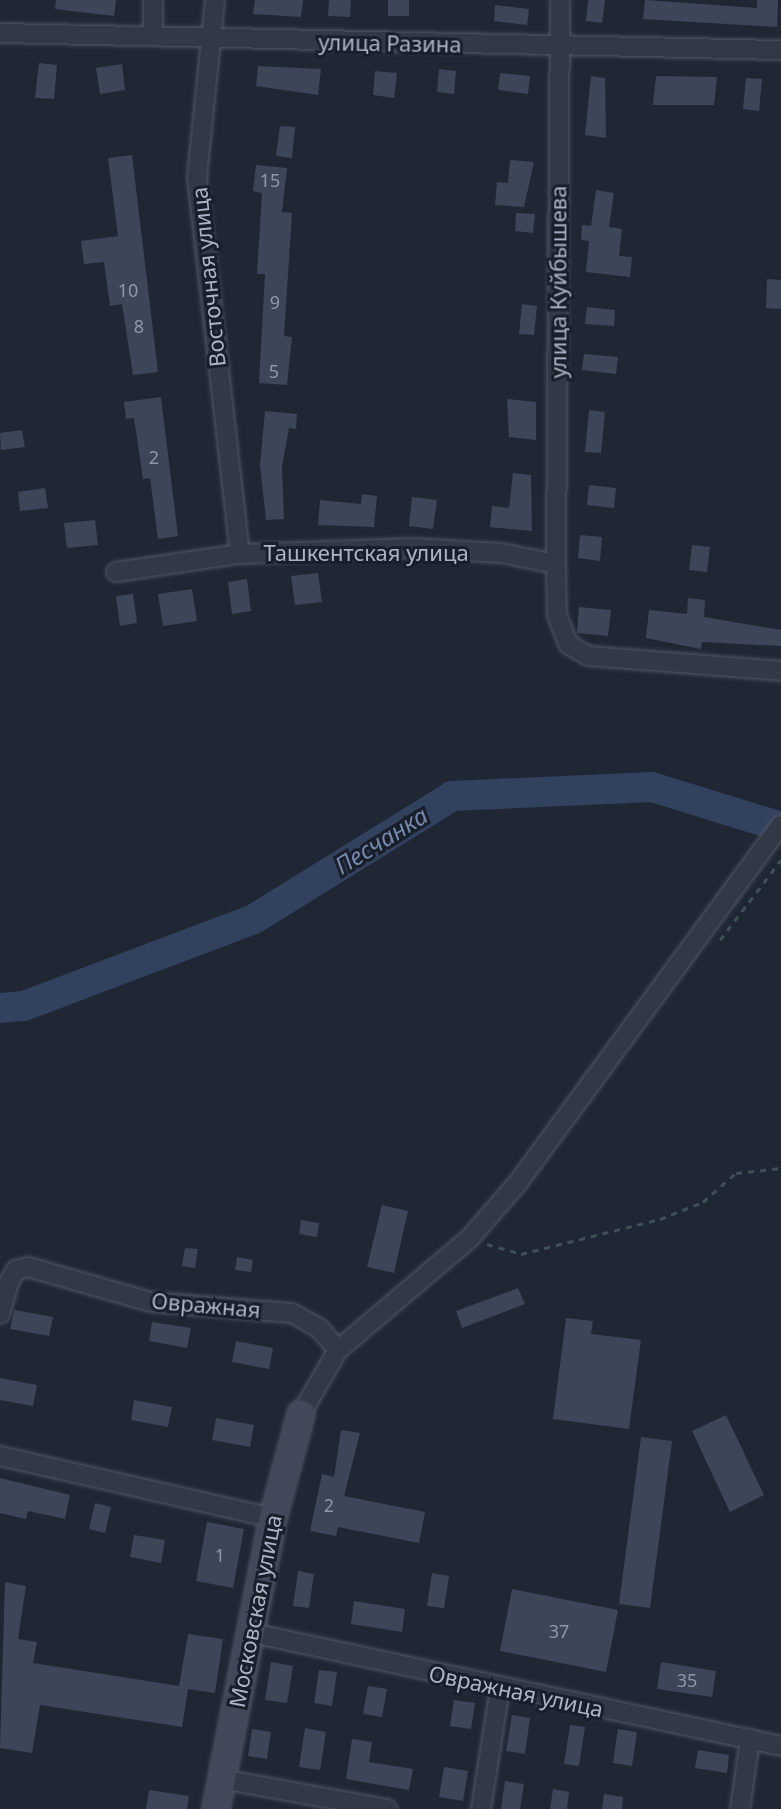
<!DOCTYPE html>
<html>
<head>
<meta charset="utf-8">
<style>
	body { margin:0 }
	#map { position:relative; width:781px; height:1809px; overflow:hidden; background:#1f2735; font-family:"Noto Sans",sans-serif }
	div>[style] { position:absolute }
	.river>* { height:30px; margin:-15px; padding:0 15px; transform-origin:15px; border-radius:15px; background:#32415d }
	.building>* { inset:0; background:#3c4658 }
	.path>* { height:3px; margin-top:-1.5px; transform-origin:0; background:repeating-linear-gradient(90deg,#3e5054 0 6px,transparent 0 12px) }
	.roads { filter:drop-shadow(0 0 2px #505664) drop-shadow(0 0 2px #505664) }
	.street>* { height:18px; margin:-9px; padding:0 9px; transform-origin:9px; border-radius:9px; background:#323946 }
	.secondary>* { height:26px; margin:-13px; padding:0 13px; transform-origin:13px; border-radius:13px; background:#404859 }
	span { translate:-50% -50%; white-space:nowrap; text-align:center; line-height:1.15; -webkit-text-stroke:6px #181e2a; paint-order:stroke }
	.number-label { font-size:18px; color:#9098a8 }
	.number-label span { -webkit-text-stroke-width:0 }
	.street-label { font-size:22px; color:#acb3c3 }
	.water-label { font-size:24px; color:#7488ac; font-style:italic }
</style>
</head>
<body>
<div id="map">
	<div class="river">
		<div style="left:0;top:1008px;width:24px;rotate:-5deg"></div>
		<div style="left:24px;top:1006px;width:246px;rotate:-20.7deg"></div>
		<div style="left:254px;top:919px;width:233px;rotate:-31.8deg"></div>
		<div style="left:452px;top:796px;width:200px;rotate:-2.6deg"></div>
		<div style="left:652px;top:787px;width:135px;rotate:17.2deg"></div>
	</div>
	<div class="building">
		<div style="clip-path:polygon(56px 0,116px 0,114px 16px,55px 9px)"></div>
		<div style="clip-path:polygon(255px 0,303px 0,301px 17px,253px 14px)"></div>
		<div style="clip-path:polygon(329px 0,351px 0,350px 17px,328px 16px)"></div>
		<div style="clip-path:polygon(388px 0,409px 0,409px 16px,388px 16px)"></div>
		<div style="clip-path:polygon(588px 0,605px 0,602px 23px,586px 21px)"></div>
		<div style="clip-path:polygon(645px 0,757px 8px,757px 0,778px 0,777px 27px,643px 19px)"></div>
		<div style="clip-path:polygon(495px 5px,529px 9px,527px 25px,494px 21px)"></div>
		<div style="clip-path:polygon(39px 63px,57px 65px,54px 99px,35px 98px)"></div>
		<div style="clip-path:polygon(122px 64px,125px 90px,100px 94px,96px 68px)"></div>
		<div style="clip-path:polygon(258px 66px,321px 69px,318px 95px,256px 86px)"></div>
		<div style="clip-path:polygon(439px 69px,456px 71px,454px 94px,437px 92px)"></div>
		<div style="clip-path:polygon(375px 71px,397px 73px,394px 98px,373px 95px)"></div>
		<div style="clip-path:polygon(500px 73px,530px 76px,528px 94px,498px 90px)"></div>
		<div style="clip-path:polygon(591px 76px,605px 78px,606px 138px,585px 135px)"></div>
		<div style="clip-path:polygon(656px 76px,717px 77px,714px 105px,653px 105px)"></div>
		<div style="clip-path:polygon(746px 78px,762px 79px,759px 111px,743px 109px)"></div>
		<div style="clip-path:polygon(280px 126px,295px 127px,292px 158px,276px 156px)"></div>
		<div style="clip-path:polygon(132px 155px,158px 372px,133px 375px,122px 304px,110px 306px,104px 262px,84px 264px,81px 241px,118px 236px,108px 158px)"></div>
		<div style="clip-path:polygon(510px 160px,534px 162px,524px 207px,495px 205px,497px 182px,508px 183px)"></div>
		<div style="clip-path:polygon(256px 165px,287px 168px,282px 212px,292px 213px,284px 336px,292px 337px,287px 385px,259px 383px,265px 274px,257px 274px,262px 193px,253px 191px)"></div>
		<div style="clip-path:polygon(596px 190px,614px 193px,609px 227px,622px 229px,619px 256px,632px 257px,630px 277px,586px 272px,589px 241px,581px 240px,582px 225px,591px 226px)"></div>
		<div style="clip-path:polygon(516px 213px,535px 214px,533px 233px,515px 231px)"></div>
		<div style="clip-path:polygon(767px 279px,781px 280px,781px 309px,766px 308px)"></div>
		<div style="clip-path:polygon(522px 304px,537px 306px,534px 335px,519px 334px)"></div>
		<div style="clip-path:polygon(587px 307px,615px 310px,614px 326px,585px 324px)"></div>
		<div style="clip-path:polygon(584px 354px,618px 357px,616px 374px,582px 370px)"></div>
		<div style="clip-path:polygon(161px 397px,178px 536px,158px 539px,150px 478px,143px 479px,134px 418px,126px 419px,124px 402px)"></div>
		<div style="clip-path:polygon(507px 399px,536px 402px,536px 440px,509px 437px)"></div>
		<div style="clip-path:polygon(589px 410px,605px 412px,601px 453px,585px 452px)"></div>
		<div style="clip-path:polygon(265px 411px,297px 414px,296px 429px,289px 428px,282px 467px,284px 519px,266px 520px,260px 465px)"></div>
		<div style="clip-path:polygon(22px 430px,25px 447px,1px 450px,0 433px)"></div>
		<div style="clip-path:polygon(513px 473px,531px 475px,532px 531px,490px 527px,492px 506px,509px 508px)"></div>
		<div style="clip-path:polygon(589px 485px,616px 488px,614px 508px,587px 505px)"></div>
		<div style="clip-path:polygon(45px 488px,48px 508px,20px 511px,18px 492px)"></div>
		<div style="clip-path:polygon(362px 494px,377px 496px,374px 527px,318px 525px,320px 500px,361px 504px)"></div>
		<div style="clip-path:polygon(412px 497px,437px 500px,433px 529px,409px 526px)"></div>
		<div style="clip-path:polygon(95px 520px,98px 545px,67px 548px,64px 523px)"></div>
		<div style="clip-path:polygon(580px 535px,602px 537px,600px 561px,578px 558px)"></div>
		<div style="clip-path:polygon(692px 545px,710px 547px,707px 572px,689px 570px)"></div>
		<div style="clip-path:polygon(318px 573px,322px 602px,295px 605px,291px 576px)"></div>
		<div style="clip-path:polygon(247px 579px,251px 611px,232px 614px,228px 582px)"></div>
		<div style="clip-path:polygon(192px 589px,197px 621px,163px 626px,158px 594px)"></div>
		<div style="clip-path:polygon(133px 594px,137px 623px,120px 626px,116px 596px)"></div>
		<div style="clip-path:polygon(688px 598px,705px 600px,704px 617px,781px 630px,781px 646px,702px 642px,701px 649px,646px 638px,649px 610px,687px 614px)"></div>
		<div style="clip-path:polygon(579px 607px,611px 610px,608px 636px,577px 633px)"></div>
		<div style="clip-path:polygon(382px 1205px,408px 1211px,394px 1273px,367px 1267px)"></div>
		<div style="clip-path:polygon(301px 1220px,319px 1223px,317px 1237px,299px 1234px)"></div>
		<div style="clip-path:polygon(185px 1248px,198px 1249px,195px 1268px,182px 1266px)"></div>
		<div style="clip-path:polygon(237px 1257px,253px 1260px,251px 1272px,235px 1270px)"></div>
		<div style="clip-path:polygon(518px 1288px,525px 1304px,462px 1328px,456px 1311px)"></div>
		<div style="clip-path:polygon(14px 1310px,53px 1317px,49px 1336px,10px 1329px)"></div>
		<div style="clip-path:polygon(566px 1318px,593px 1321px,591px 1334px,641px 1340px,629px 1429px,553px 1419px)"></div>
		<div style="clip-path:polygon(152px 1322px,191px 1328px,187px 1348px,149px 1341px)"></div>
		<div style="clip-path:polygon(236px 1341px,273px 1348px,269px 1369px,232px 1362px)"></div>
		<div style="clip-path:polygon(0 1378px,37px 1385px,33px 1406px,0 1400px)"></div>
		<div style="clip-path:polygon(134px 1400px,172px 1407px,168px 1427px,131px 1420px)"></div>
		<div style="clip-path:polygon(726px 1415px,764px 1495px,730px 1512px,692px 1431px)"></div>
		<div style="clip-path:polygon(216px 1418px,254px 1425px,250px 1447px,212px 1440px)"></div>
		<div style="clip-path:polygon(341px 1430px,360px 1433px,344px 1496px,425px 1512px,419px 1543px,338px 1527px,336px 1536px,310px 1531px,322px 1474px,334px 1477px)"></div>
		<div style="clip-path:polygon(641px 1437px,672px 1441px,650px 1608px,619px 1604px)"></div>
		<div style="clip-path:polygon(0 1478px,70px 1495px,65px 1519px,28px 1511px,26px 1519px,0 1513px)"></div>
		<div style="clip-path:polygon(95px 1503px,111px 1507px,105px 1533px,89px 1529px)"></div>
		<div style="clip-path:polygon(207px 1522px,244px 1529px,233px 1588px,196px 1581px)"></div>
		<div style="clip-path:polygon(134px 1535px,165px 1540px,161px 1563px,130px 1557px)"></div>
		<div style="clip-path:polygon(298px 1571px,314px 1574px,309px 1608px,293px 1606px)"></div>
		<div style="clip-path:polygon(432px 1573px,449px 1576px,444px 1608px,427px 1606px)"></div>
		<div style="clip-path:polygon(5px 1582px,26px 1586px,18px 1639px,37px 1642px,33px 1663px,179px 1686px,188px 1634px,223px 1639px,215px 1693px,188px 1689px,182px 1727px,40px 1705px,32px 1753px,0 1748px)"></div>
		<div style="clip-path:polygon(512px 1589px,618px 1610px,606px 1672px,500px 1651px)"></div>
		<div style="clip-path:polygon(354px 1601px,405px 1609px,402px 1632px,351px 1624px)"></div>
		<div style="clip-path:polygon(271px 1662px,293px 1666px,287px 1703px,265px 1700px)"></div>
		<div style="clip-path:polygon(661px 1662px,716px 1671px,712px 1697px,657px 1689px)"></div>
		<div style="clip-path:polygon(319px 1670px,337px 1672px,332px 1706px,314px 1703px)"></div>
		<div style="clip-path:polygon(368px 1686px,387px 1689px,382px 1717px,363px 1714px)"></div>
		<div style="clip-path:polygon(454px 1700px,475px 1703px,471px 1729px,450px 1726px)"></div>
		<div style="clip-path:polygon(512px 1715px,530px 1718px,525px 1754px,506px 1751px)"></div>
		<div style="clip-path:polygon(570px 1725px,585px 1727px,579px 1766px,564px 1764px)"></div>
		<div style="clip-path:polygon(305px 1728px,326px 1732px,320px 1770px,299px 1767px)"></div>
		<div style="clip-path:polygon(252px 1729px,271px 1732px,267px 1759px,248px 1756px)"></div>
		<div style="clip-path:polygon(618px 1729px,637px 1732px,632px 1766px,613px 1763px)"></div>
		<div style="clip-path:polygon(352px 1739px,372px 1742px,369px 1762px,413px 1769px,409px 1790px,346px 1779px)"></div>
		<div style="clip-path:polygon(698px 1750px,729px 1755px,727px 1773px,695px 1768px)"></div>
		<div style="clip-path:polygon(444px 1767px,468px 1771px,463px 1801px,439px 1797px)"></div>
		<div style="clip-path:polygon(505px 1781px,524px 1784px,520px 1809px,501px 1809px)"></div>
		<div style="clip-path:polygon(553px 1789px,569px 1792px,567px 1809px,550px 1809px)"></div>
		<div style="clip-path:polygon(149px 1790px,189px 1796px,187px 1809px,146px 1809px)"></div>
		<div style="clip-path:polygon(604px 1794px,623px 1797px,622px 1809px,602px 1809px)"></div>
	</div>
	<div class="path">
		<div style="left:720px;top:940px;width:101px;rotate:-52.7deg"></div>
		<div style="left:487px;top:1244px;width:35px;rotate:16deg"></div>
		<div style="left:521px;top:1254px;width:143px;rotate:-14.1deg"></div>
		<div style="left:660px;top:1219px;width:46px;rotate:-21.6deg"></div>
		<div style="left:703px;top:1202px;width:44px;rotate:-41.3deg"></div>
		<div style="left:736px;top:1173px;width:45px;rotate:-6.3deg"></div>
	</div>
	<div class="roads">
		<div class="street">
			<div style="left:153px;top:0;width:36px;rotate:90deg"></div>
			<div style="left:215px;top:0;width:178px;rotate:95.8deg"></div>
			<div style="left:197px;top:177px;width:379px;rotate:83.5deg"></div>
			<div style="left:0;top:33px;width:781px;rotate:1.25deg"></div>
			<div style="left:556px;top:564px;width:564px;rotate:-89.59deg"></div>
			<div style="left:116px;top:572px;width:125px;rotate:-8.3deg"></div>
			<div style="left:240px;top:554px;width:172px;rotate:-2deg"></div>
			<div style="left:412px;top:548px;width:89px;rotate:3.2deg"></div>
			<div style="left:501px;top:553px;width:56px;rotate:11.3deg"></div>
			<div style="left:556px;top:564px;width:51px;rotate:88.9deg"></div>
			<div style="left:557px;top:615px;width:31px;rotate:69deg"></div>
			<div style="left:568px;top:644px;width:23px;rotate:31deg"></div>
			<div style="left:588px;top:656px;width:194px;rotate:4.4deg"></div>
			<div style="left:0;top:1314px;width:33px;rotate:-74deg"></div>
			<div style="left:9px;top:1282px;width:14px;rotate:-60deg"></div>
			<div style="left:16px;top:1270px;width:12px;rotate:-14deg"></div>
			<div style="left:28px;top:1267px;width:128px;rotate:15.9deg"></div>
			<div style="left:151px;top:1302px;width:141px;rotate:4.5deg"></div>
			<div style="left:292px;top:1313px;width:31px;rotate:29deg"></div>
			<div style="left:319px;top:1328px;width:29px;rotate:49deg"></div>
			<div style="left:301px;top:1414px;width:74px;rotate:-60deg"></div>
			<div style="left:338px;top:1350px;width:172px;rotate:-40.3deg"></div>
			<div style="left:469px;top:1239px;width:73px;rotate:-48.9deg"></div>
			<div style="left:517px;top:1184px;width:446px;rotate:-53.7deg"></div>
			<div style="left:0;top:1456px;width:280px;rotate:12.8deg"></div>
			<div style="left:252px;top:1633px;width:541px;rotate:12.06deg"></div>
			<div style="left:221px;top:1779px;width:169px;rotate:10.2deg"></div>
			<div style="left:481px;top:1809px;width:122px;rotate:-81.1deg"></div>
			<div style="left:740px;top:1809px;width:71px;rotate:-81.9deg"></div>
		</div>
		<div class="secondary">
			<div style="left:216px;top:1809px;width:297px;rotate:-78.9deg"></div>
			<div style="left:273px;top:1518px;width:108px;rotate:-74.9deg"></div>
		</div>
	</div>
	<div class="number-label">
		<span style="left:270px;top:180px">15</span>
		<span style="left:128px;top:290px">10</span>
		<span style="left:275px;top:302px">9</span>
		<span style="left:139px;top:326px">8</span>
		<span style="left:274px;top:371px">5</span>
		<span style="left:154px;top:457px">2</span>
		<span style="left:329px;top:1505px">2</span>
		<span style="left:220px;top:1555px">1</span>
		<span style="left:559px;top:1631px">37</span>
		<span style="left:687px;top:1680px">35</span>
	</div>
	<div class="street-label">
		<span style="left:390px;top:43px;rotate:1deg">улица Разина</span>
		<span style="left:208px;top:277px;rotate:-96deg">Восточная улица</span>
		<span style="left:558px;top:282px;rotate:-90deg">улица Куйбышева</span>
		<span style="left:366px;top:553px">Ташкентская улица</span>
		<span style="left:206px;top:1305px;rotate:5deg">Овражная</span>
		<span style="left:255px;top:1611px;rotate:-79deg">Московская улица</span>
		<span style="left:516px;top:1691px;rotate:12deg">Овражная улица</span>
	</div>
	<div class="water-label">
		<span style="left:381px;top:840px;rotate:-32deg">Песчанка</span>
	</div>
</div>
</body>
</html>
